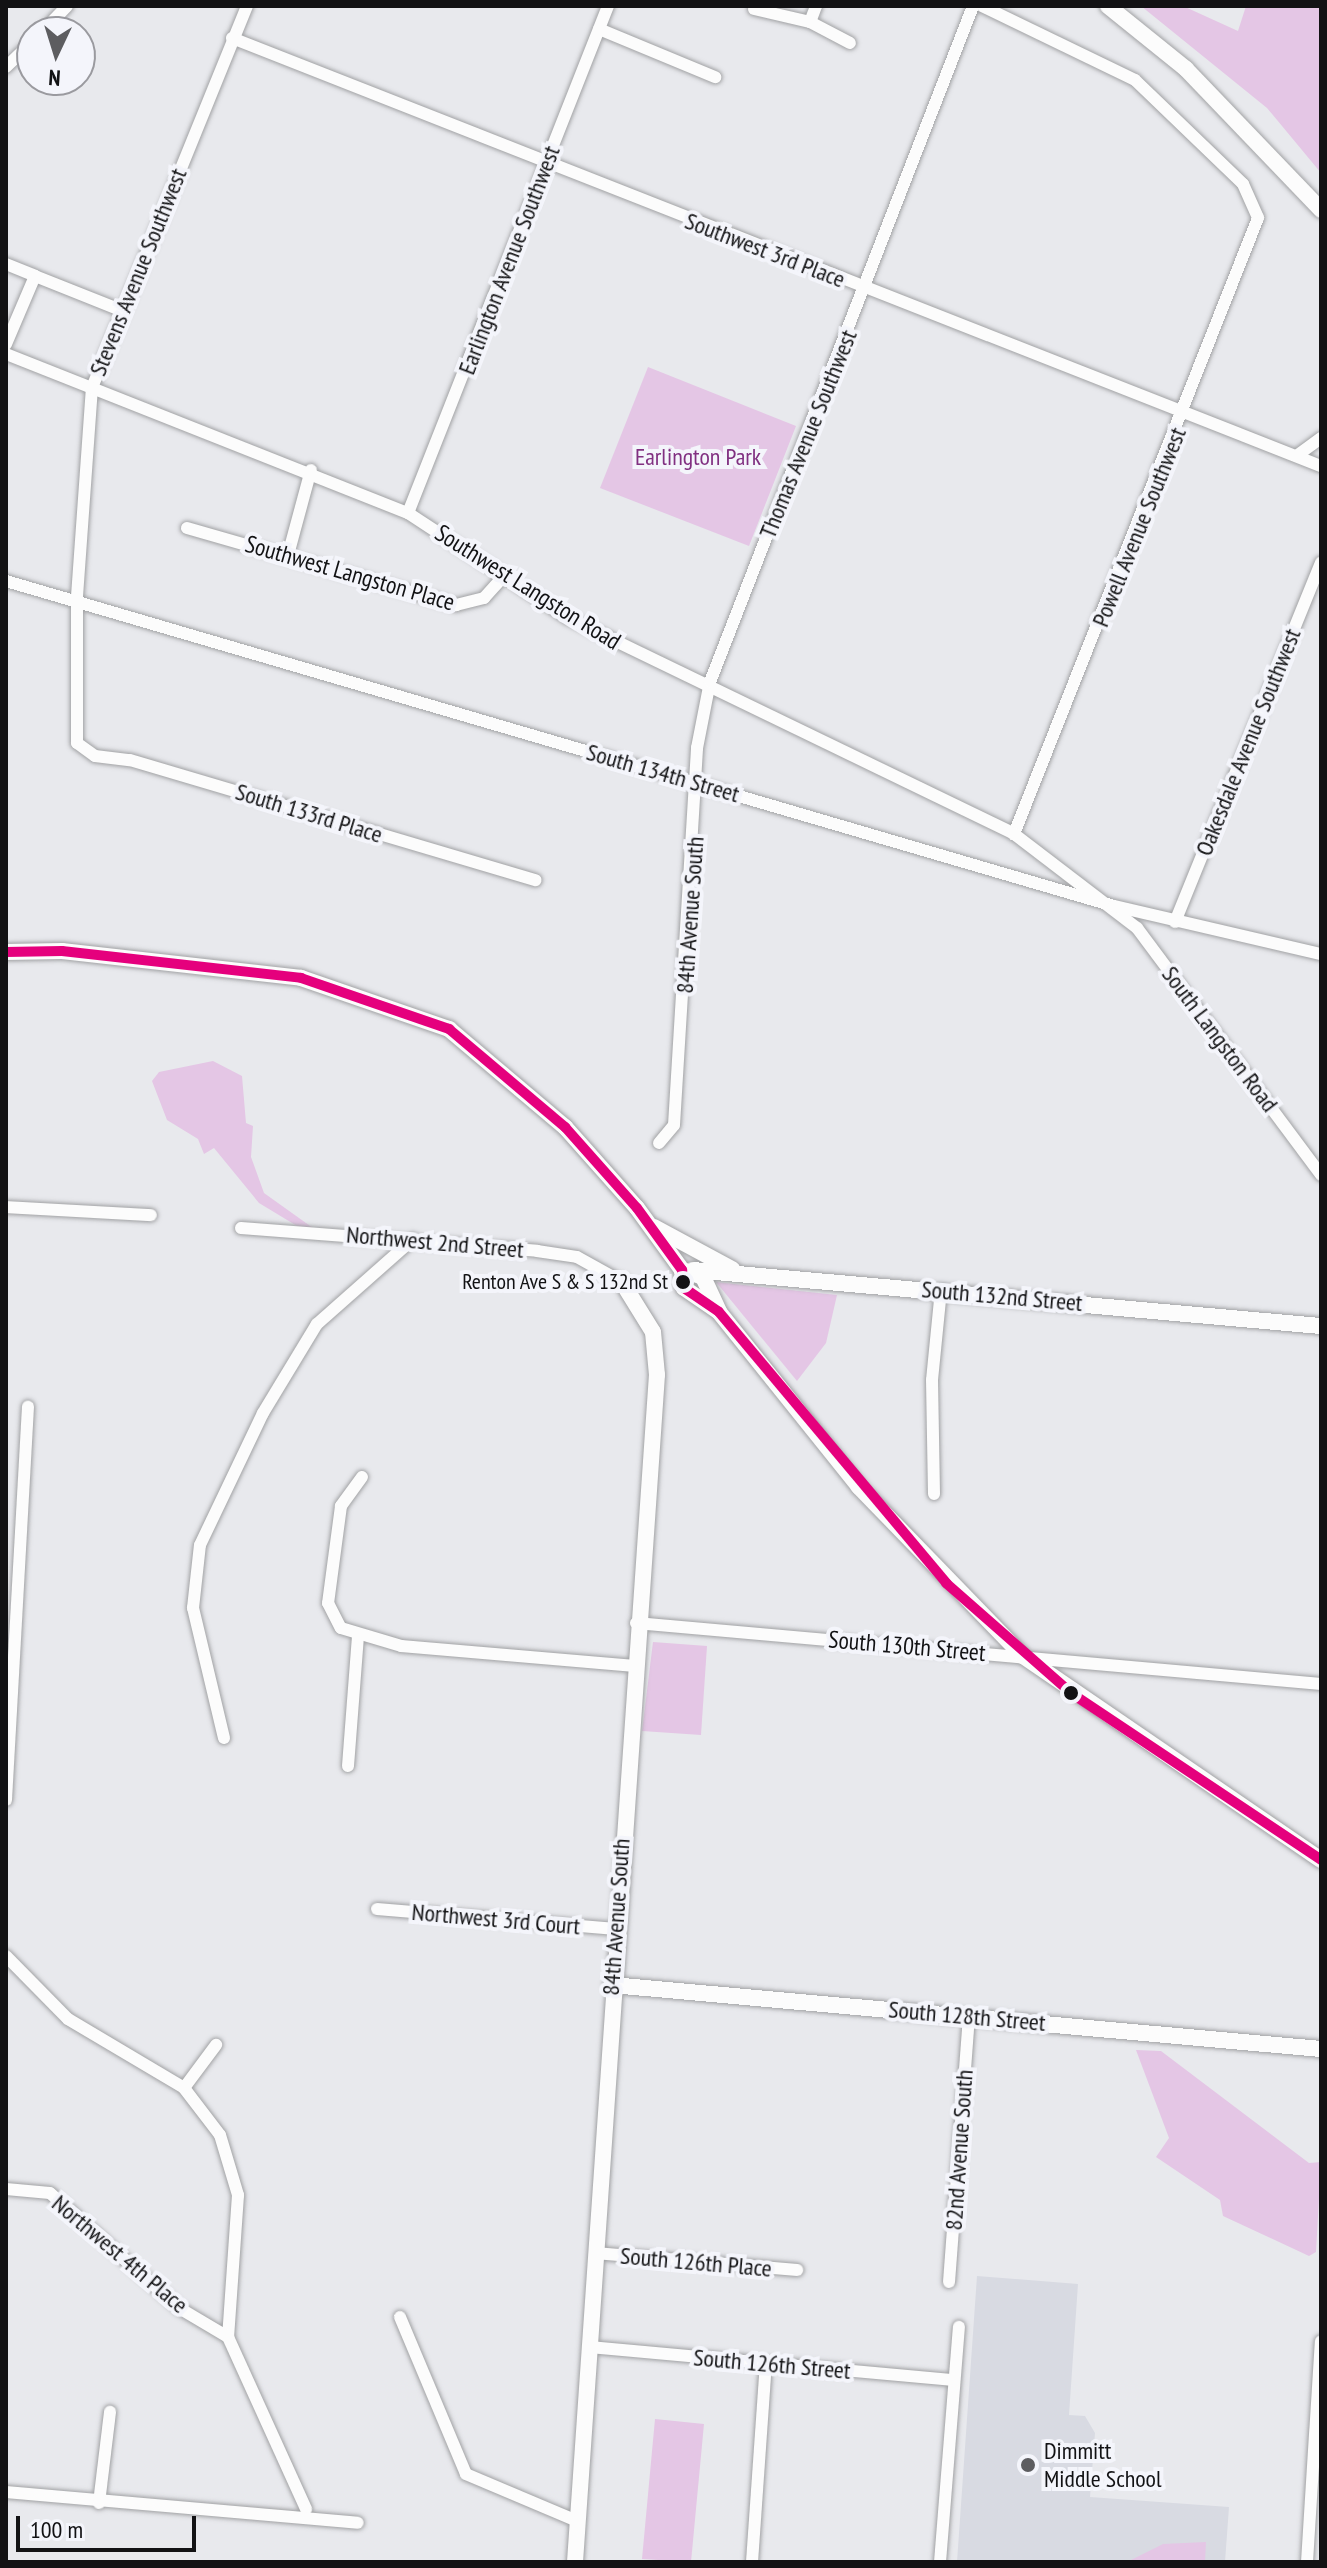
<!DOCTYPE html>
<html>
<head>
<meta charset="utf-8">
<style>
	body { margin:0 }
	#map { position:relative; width:1327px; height:2568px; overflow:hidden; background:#e8e9ed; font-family:"PT Sans Narrow",sans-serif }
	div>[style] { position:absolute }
	.built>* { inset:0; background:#d8dae2 }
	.green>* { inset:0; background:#e4c6e5 }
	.roads { filter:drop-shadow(0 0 2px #a1a2a4) drop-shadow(0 0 2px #a1a2a4) }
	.street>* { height:12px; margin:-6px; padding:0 6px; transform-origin:6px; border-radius:6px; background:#fcfcfc }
	.secondary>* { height:16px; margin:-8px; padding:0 8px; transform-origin:8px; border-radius:8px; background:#fcfcfc }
	.bus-1>* { height:10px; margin:-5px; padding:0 5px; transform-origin:5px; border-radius:5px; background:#e5007d }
	.dots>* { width:22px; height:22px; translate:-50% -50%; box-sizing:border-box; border:4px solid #f4f5fb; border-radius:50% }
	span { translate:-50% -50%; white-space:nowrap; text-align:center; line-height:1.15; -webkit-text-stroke:8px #f4f5fb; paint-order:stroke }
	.bus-label { font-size:22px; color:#121214 }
	.right { translate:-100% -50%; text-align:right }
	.street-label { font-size:24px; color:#121214 }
	.park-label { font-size:24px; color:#813081 }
	.poi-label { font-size:24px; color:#121214 }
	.left { translate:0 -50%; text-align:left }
	.frame { position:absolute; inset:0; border:8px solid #121214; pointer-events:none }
	.north { position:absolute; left:16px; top:16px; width:80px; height:80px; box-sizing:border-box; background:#f4f5fb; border:2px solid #9a9a9f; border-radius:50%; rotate:184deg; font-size:22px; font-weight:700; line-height:32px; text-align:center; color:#121214 }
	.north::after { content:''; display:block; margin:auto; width:28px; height:36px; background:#5d5d60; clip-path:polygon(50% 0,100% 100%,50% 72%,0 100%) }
	.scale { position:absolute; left:16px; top:2516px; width:180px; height:36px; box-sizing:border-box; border:4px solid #121214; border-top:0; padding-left:10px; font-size:24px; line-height:28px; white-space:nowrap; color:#121214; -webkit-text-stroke:6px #f4f5fb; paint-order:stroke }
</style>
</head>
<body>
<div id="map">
	<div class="built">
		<div style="clip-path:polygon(977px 2276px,1078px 2284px,1069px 2415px,1085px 2416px,1095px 2433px,1090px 2497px,1229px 2507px,1225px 2562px,957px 2562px)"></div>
	</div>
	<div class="green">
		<div style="clip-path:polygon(1141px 6px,1183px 6px,1238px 31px,1246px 6px,1321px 6px,1321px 173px,1267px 108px)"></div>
		<div style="clip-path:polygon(648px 367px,796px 426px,749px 546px,600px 488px)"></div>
		<div style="clip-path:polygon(213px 1061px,242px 1076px,246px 1123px,253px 1126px,251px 1157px,264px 1193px,313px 1228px,297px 1226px,259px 1203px,214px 1148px,204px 1154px,198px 1139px,167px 1120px,152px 1081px,159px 1072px)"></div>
		<div style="clip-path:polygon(716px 1282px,837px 1295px,826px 1343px,797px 1381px)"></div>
		<div style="clip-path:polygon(653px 1642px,707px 1646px,701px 1735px,642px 1731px)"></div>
		<div style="clip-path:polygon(1136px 2050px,1161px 2051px,1309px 2163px,1321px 2162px,1316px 2252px,1309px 2256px,1223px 2216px,1220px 2200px,1156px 2157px,1169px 2138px)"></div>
		<div style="clip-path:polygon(655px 2419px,704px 2424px,691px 2562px,642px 2559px)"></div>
		<div style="clip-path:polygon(1206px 2542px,1205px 2562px,1127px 2562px,1163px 2544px)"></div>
	</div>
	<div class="roads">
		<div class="street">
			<div style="left:247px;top:6px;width:411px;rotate:112.1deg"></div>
			<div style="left:92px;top:387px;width:212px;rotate:94.1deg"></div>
			<div style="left:77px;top:598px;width:145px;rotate:90deg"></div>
			<div style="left:77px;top:743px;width:22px;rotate:36deg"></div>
			<div style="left:95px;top:756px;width:35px;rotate:7deg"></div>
			<div style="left:130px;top:760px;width:423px;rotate:16.5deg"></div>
			<div style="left:982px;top:6px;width:170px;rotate:25.8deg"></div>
			<div style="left:1135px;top:80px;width:150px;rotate:43.9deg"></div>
			<div style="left:1243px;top:184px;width:37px;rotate:66deg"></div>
			<div style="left:1258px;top:218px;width:663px;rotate:111.61deg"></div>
			<div style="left:754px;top:9px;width:57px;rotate:13.1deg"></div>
			<div style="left:810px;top:22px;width:45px;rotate:27.7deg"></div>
			<div style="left:810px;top:22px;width:17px;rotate:-69deg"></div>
			<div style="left:599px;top:29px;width:126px;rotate:22.5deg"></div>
			<div style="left:42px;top:32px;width:36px;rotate:-46deg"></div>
			<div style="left:232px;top:38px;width:1170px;rotate:21.46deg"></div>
			<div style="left:6px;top:67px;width:36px;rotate:-44deg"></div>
			<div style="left:6px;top:264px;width:31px;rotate:22deg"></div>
			<div style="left:35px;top:276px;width:74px;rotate:113.1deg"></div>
			<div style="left:35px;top:276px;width:95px;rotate:21.7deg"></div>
			<div style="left:6px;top:354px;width:432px;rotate:21.6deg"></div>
			<div style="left:408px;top:513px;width:191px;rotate:33.3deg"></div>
			<div style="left:568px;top:618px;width:496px;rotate:25.8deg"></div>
			<div style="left:1014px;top:834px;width:155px;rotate:37.4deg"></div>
			<div style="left:1137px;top:928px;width:308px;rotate:53.3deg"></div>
			<div style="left:1299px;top:454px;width:27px;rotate:-36deg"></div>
			<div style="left:408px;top:513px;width:545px;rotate:-68.47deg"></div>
			<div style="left:187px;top:528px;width:280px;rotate:16deg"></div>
			<div style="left:456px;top:605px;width:29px;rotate:-14deg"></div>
			<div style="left:484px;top:598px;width:28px;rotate:-48deg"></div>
			<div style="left:288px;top:555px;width:88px;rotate:-74.9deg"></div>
			<div style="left:6px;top:581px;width:1155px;rotate:16.35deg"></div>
			<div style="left:1114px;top:906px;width:212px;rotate:13.1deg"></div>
			<div style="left:1175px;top:922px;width:388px;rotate:-67.9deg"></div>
			<div style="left:659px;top:1143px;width:23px;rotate:-50deg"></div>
			<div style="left:674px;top:1125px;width:378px;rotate:-86.5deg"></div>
			<div style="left:697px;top:748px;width:67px;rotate:-78.9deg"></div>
			<div style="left:710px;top:682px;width:725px;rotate:-68.74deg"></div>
			<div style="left:6px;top:1207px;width:145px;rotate:3.2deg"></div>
			<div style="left:241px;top:1228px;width:297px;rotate:4.4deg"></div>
			<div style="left:537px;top:1251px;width:40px;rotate:8.5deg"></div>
			<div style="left:577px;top:1257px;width:51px;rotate:29.1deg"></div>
			<div style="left:362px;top:1477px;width:36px;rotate:126deg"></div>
			<div style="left:341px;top:1506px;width:98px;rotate:97.6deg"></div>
			<div style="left:328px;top:1603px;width:28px;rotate:63deg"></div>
			<div style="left:341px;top:1628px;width:63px;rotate:16.7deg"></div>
			<div style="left:401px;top:1646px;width:232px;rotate:4.9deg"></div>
			<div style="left:934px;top:1494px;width:114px;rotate:-91deg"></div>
			<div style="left:932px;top:1380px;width:90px;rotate:-84.3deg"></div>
			<div style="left:636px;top:1623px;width:688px;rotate:5.09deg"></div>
			<div style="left:224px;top:1738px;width:134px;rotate:-103.4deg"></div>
			<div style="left:193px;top:1608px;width:63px;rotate:-83.7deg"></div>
			<div style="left:200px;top:1545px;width:146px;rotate:-64.5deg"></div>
			<div style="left:263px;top:1413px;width:104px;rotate:-58.8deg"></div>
			<div style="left:317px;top:1324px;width:128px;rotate:-41.5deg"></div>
			<div style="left:348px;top:1766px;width:130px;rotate:-85.6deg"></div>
			<div style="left:6px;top:1800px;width:394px;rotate:-86.8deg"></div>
			<div style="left:377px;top:1909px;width:240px;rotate:4.8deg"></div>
			<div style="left:6px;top:1956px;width:88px;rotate:45.5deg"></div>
			<div style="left:68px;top:2019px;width:135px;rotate:30.7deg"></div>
			<div style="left:184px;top:2088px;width:59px;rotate:52.5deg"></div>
			<div style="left:220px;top:2135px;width:63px;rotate:73.3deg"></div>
			<div style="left:238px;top:2195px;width:142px;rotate:94deg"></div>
			<div style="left:228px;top:2337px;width:189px;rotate:65.6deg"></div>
			<div style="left:184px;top:2088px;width:54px;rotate:-53.3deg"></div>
			<div style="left:6px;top:2189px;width:44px;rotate:5.2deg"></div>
			<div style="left:50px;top:2193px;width:173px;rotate:41.7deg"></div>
			<div style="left:179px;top:2308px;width:57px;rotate:30.6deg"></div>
			<div style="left:595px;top:2253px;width:203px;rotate:4.8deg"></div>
			<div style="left:949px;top:2282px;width:266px;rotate:-85.7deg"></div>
			<div style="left:400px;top:2317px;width:170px;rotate:67.2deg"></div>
			<div style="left:466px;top:2474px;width:121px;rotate:22.9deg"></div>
			<div style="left:590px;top:2347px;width:365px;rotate:5.2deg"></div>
			<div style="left:6px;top:2492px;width:353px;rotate:5deg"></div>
			<div style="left:99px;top:2503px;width:92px;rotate:-83.1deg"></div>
			<div style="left:752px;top:2562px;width:199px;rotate:-86deg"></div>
			<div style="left:940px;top:2562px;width:236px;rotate:-85.4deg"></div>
			<div style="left:1307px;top:2562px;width:221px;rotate:-86.4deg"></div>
		</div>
		<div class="secondary">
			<div style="left:1108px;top:6px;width:100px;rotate:38.9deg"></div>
			<div style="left:1186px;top:69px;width:195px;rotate:46.2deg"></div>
			<div style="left:6px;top:952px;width:56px;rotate:-1deg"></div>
			<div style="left:62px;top:951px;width:241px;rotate:6.4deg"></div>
			<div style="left:301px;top:978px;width:157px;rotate:19deg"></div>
			<div style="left:449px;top:1029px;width:152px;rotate:40.2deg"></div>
			<div style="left:565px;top:1127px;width:108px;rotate:48.4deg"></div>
			<div style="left:637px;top:1208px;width:77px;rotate:54deg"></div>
			<div style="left:682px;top:1270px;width:18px;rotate:84deg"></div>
			<div style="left:684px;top:1288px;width:42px;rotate:34.4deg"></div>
			<div style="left:654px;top:1227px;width:89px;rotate:28.3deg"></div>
			<div style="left:682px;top:1270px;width:22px;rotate:18deg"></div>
			<div style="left:703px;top:1277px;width:38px;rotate:65deg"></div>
			<div style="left:719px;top:1312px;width:224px;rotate:51.3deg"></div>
			<div style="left:859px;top:1487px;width:235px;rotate:45.9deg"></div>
			<div style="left:1023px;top:1656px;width:361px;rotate:34.4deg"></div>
			<div style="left:693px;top:1270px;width:630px;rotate:5.1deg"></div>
			<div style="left:612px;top:1985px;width:712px;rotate:5.16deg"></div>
			<div style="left:575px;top:2562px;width:1190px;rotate:-86.05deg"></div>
			<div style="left:657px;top:1375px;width:43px;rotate:-95.3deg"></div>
			<div style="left:653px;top:1332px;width:59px;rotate:-121.8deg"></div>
		</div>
	</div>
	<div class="bus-1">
		<div style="left:6px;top:952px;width:56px;rotate:-1deg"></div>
		<div style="left:62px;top:951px;width:241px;rotate:6.4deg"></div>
		<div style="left:301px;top:978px;width:157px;rotate:19deg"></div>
		<div style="left:449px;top:1029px;width:152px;rotate:40.2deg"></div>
		<div style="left:565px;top:1127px;width:108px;rotate:48.4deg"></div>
		<div style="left:637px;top:1208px;width:77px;rotate:54deg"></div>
		<div style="left:682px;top:1270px;width:18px;rotate:84deg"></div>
		<div style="left:684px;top:1288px;width:42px;rotate:34.4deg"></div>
		<div style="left:719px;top:1312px;width:354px;rotate:50deg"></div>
		<div style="left:946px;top:1583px;width:167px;rotate:41.3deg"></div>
		<div style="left:1071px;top:1693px;width:301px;rotate:33.7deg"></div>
	</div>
	<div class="dots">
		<div style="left:683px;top:1282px;background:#121214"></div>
		<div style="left:1071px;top:1693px;background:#121214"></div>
		<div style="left:1028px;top:2465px;background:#5d5d60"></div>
	</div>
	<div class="bus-label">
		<span class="right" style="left:668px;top:1282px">Renton Ave S &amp; S 132nd St</span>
	</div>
	<div class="street-label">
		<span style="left:765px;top:250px;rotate:21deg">Southwest 3rd Place</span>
		<span style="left:509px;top:260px;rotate:-69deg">Earlington Avenue Southwest</span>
		<span style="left:138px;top:272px;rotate:-68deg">Stevens Avenue Southwest</span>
		<span style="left:808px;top:434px;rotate:-68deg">Thomas Avenue Southwest</span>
		<span style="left:1139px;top:527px;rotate:-68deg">Powell Avenue Southwest</span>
		<span style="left:350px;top:573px;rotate:16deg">Southwest Langston Place</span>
		<span style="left:528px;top:587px;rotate:32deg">Southwest Langston Road</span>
		<span style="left:1248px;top:742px;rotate:-68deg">Oakesdale Avenue Southwest</span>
		<span style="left:663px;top:773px;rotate:16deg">South 134th Street</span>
		<span style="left:309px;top:813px;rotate:17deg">South 133rd Place</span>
		<span style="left:690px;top:915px;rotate:-86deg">84th Avenue South</span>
		<span style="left:1220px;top:1039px;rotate:53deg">South Langston Road</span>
		<span style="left:435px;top:1242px;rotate:5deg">Northwest 2nd Street</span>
		<span style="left:1002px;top:1296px;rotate:5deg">South 132nd Street</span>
		<span style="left:907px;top:1646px;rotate:5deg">South 130th Street</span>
		<span style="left:616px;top:1917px;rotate:-86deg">84th Avenue South</span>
		<span style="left:496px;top:1919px;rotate:5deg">Northwest 3rd Court</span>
		<span style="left:967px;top:2016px;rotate:5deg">South 128th Street</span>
		<span style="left:959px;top:2150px;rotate:-86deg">82nd Avenue South</span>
		<span style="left:120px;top:2254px;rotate:40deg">Northwest 4th Place</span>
		<span style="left:696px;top:2262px;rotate:5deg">South 126th Place</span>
		<span style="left:772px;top:2364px;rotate:5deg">South 126th Street</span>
	</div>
	<div class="park-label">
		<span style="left:698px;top:457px">Earlington Park</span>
	</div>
	<div class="poi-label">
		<span class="left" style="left:1044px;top:2465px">Dimmitt<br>Middle School</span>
	</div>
	<div class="frame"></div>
	<div class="north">N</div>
	<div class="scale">100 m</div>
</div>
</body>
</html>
